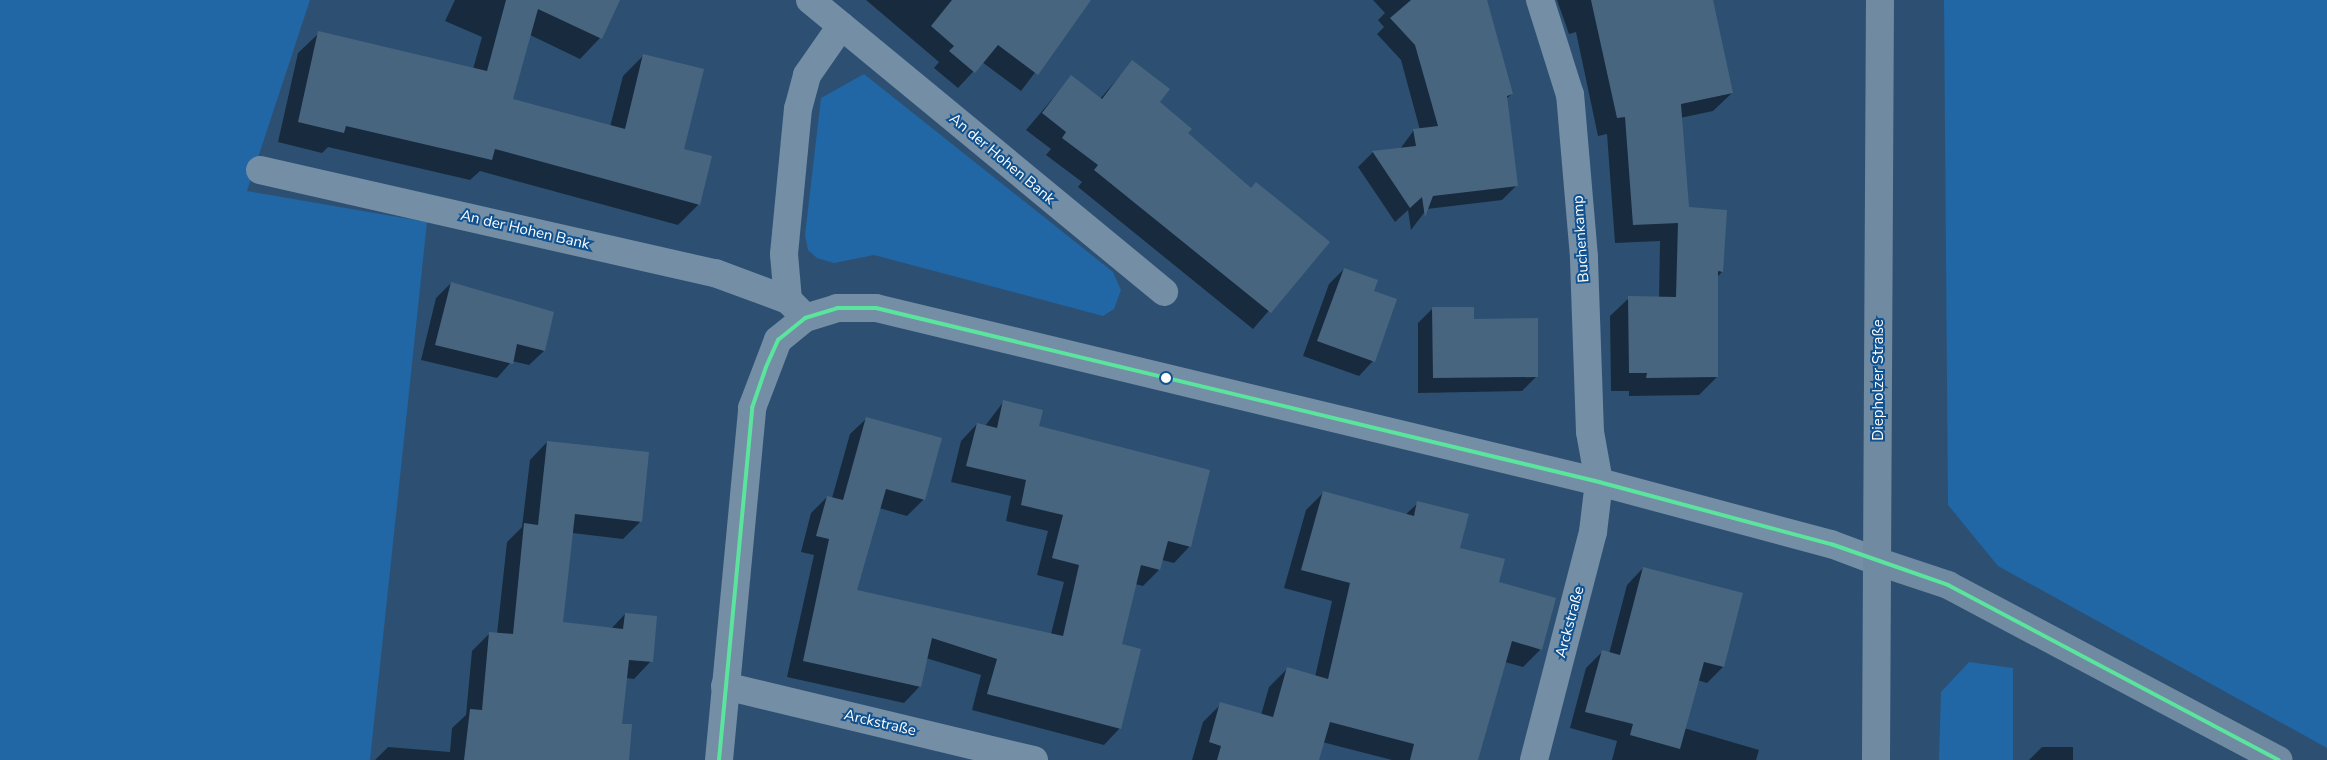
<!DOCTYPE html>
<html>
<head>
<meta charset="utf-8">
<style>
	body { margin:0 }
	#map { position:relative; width:2327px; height:760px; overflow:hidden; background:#2d5072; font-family:"Nunito Sans",sans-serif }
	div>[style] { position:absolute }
	.green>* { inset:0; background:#2166a5 }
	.shadow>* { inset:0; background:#0007 }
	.building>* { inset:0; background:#486580 }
	.street>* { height:28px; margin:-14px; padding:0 14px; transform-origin:14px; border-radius:14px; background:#748ea6 }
	.secondary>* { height:28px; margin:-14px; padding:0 14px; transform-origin:14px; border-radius:14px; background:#708aa2 }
	.bus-1>* { height:4px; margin:-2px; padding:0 2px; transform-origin:2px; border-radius:2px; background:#5ae49d }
	.dots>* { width:14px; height:14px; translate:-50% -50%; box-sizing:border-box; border:2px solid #10518f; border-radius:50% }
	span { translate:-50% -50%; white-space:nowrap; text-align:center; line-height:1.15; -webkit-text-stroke:4px #10518f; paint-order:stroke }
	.street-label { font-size:15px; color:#fff }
</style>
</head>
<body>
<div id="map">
	<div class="green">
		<div style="clip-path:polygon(0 0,310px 0,247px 191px,427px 222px,370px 760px,0 760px)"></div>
		<div style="clip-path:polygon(1944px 0,2327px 0,2327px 748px,1998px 566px,1948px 505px)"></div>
		<div style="clip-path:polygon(864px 74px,1113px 272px,1121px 290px,1114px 309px,1103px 316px,874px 255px,834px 263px,817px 258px,808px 250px,805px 235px,821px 98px)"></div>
		<div style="clip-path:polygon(1969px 662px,2013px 668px,2013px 760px,1939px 760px,1941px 692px)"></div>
	</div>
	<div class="shadow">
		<div style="clip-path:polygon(455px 0,615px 0,600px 38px,580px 59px,530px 35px,512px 100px,610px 127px,623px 76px,644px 55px,682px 150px,699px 204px,678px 225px,480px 171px,470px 180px,328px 147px,322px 153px,278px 142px,298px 53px,319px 33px,473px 69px,482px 37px,445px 21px)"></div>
		<div style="clip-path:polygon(866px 0,1090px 0,1021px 91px,982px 62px,958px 88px,934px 68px,939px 62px)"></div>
		<div style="clip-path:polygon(1373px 0,1457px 0,1512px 94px,1506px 99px,1517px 185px,1502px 200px,1427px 209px,1411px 230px,1408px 210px,1395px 222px,1358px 167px,1373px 152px,1400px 149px,1414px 130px,1420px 130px,1401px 60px,1377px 34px,1384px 27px,1378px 20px,1385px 13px)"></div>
		<div style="clip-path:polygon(1557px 0,1698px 0,1732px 93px,1713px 111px,1680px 118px,1688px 208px,1726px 211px,1722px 272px,1717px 277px,1717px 377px,1699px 395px,1629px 396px,1629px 391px,1611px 391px,1610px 316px,1629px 298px,1659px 298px,1660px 241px,1615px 243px,1607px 134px,1598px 136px,1576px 32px,1569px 34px)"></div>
		<div style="clip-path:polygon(1133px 61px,1159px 102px,1187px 133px,1251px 190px,1328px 242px,1253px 329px,1078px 187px,1082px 182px,1046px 155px,1051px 149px,1026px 130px,1071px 77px,1100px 99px)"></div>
		<div style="clip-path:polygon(1344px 269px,1372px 292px,1373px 361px,1359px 376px,1303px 356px,1329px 284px)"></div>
		<div style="clip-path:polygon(451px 283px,544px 351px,529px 365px,512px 361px,497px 378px,421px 360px,436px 298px)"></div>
		<div style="clip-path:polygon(1433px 308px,1472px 320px,1537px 376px,1522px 391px,1418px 393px,1418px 323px)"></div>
		<div style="clip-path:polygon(1004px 401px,1190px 546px,1174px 563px,1162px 560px,1159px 570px,1143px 586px,1135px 584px,1121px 645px,1120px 728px,1104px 745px,972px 710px,981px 675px,926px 658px,920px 686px,904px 703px,787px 677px,814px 555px,801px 552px,811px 513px,827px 497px,832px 498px,850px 434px,867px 418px,924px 499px,907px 516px,879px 508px,856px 591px,1051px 634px,1064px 582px,1037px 575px,1048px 531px,1006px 521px,1011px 496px,951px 482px,961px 441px,977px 424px,985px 426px)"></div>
		<div style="clip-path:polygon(547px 442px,641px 521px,623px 539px,572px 533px,562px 623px,611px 629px,625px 614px,651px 661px,634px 679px,626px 678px,621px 725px,628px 760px,375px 760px,388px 747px,450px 752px,452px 728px,466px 715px,472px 651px,490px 633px,497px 634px,507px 542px,522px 527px,530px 460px)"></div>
		<div style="clip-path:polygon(1324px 492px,1405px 515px,1418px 503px,1459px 549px,1497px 583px,1541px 649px,1523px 667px,1505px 662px,1477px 760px,1392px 760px,1322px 742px,1317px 760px,1192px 760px,1203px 722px,1221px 704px,1261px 715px,1269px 687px,1287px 669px,1315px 677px,1332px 601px,1284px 588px,1306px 510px)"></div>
		<div style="clip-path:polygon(1643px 568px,1723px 667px,1707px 683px,1697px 680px,1684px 728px,1759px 750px,1756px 760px,1612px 760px,1617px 741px,1570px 728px,1586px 668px,1602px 652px,1609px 654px,1627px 585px)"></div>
		<div style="clip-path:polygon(2042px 747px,2073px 747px,2073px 760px,2029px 760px)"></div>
	</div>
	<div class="building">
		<div style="clip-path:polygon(506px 0,620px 0,602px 39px,538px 9px,513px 99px,625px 129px,643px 54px,704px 69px,684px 149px,712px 156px,700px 205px,495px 149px,492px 160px,346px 126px,344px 133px,298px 122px,318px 31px,487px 71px)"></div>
		<div style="clip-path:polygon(952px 0,1091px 0,1038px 75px,998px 45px,975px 73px,949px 51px,954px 46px,931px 26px)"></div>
		<div style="clip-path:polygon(1411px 0,1487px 0,1513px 94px,1507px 96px,1518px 186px,1433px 196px,1425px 217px,1422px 197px,1410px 208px,1372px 151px,1416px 146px,1413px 129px,1438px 126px,1415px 45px,1390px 18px)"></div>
		<div style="clip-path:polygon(1591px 0,1713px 0,1733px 93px,1681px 104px,1689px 207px,1727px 210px,1723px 272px,1718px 271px,1718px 377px,1646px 378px,1647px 373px,1629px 373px,1628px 296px,1676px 297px,1678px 223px,1633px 225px,1625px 117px,1617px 118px)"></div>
		<div style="clip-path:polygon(1132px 60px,1170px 89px,1160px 102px,1192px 129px,1188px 133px,1251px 188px,1256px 182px,1330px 242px,1271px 313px,1094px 170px,1098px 165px,1062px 138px,1066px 132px,1042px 113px,1071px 75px,1102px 99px)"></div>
		<div style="clip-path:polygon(1344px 268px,1378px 280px,1374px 291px,1397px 299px,1375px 362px,1317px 341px)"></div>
		<div style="clip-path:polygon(451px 282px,554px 312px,545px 351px,517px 344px,513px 364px,435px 345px)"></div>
		<div style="clip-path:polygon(1432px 307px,1474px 307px,1474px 319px,1538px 318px,1538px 377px,1433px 378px)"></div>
		<div style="clip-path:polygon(1003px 400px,1043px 410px,1039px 426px,1210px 470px,1191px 547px,1168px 541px,1160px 570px,1141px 565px,1122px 644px,1141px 649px,1121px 729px,987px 694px,997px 659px,932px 638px,921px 687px,803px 661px,829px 539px,816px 536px,827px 496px,843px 500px,866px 417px,942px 438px,925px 500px,886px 489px,857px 590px,1063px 636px,1079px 565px,1052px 558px,1063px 515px,1021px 505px,1026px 480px,966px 466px,977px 423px,997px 428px)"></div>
		<div style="clip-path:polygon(547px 441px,649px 452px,642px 522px,575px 514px,563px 622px,623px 629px,625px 613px,657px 616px,653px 662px,629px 660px,622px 724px,632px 724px,629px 760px,464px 760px,470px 709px,482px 710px,489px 632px,513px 634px,524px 523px,538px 525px)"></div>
		<div style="clip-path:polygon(1323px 491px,1414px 516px,1417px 501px,1469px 514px,1460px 548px,1505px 559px,1499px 582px,1556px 598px,1542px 650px,1512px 641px,1478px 760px,1410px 760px,1414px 744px,1330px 722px,1319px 760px,1217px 760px,1221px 746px,1209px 742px,1220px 702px,1273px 717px,1287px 667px,1328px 679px,1350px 583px,1301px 570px)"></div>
		<div style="clip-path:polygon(1643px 567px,1743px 593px,1724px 667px,1704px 662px,1680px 749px,1630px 735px,1633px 724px,1585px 712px,1602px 650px,1620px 655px)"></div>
	</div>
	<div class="street">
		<div style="left:810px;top:0;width:459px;rotate:39.5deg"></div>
		<div style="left:260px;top:170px;width:467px;rotate:12.8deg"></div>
		<div style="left:715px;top:273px;width:78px;rotate:20.3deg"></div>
		<div style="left:799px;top:311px;width:16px;rotate:-135deg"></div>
		<div style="left:788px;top:300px;width:46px;rotate:-95deg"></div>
		<div style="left:784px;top:254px;width:146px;rotate:-84.5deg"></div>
		<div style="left:798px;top:109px;width:35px;rotate:-75deg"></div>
		<div style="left:807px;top:75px;width:60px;rotate:-55.2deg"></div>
		<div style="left:725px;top:686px;width:318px;rotate:13.5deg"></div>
		<div style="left:719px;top:760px;width:354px;rotate:-84.6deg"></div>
		<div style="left:752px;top:408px;width:73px;rotate:-69.1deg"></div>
		<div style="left:778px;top:340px;width:35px;rotate:-39deg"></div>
		<div style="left:805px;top:318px;width:34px;rotate:-17deg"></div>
		<div style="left:837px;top:308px;width:39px"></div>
		<div style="left:876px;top:308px;width:744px;rotate:13.53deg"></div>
		<div style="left:1599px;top:482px;width:240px;rotate:15deg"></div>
		<div style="left:1831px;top:544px;width:51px;rotate:20.6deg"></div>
		<div style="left:1534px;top:760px;width:236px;rotate:-75.5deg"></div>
		<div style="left:1593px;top:532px;width:50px;rotate:-83.2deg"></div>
		<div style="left:1599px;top:482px;width:51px;rotate:-100.2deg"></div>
		<div style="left:1590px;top:432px;width:175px;rotate:-92deg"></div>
		<div style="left:1584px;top:257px;width:163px;rotate:-94.9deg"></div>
		<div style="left:1570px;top:95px;width:100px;rotate:-107.5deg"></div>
	</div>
	<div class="secondary">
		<div style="left:1879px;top:562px;width:73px;rotate:18.4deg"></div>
		<div style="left:1948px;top:585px;width:374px;rotate:27.9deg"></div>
		<div style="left:1876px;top:760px;width:760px;rotate:-89.7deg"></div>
	</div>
	<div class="bus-1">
		<div style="left:719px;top:760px;width:354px;rotate:-84.6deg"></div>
		<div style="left:752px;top:408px;width:43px;rotate:-71.1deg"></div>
		<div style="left:766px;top:367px;width:30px;rotate:-66deg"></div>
		<div style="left:778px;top:340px;width:35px;rotate:-39deg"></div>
		<div style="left:805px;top:318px;width:34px;rotate:-17deg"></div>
		<div style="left:837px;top:308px;width:39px"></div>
		<div style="left:876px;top:308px;width:744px;rotate:13.53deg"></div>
		<div style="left:1599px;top:482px;width:240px;rotate:15deg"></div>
		<div style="left:1831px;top:544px;width:124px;rotate:19.3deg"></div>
		<div style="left:1948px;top:585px;width:374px;rotate:27.9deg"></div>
	</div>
	<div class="dots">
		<div style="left:1166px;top:378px;background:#fff"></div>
	</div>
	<div class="street-label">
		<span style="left:1002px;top:159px;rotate:40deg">An der Hohen Bank</span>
		<span style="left:525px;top:230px;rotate:13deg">An der Hohen Bank</span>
		<span style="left:1581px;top:239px;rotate:-94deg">Buchenkamp</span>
		<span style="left:1879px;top:380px;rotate:-90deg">Diepholzer Straße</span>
		<span style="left:1570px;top:622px;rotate:-75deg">Arckstraße</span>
		<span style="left:880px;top:723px;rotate:13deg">Arckstraße</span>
	</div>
</div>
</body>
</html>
